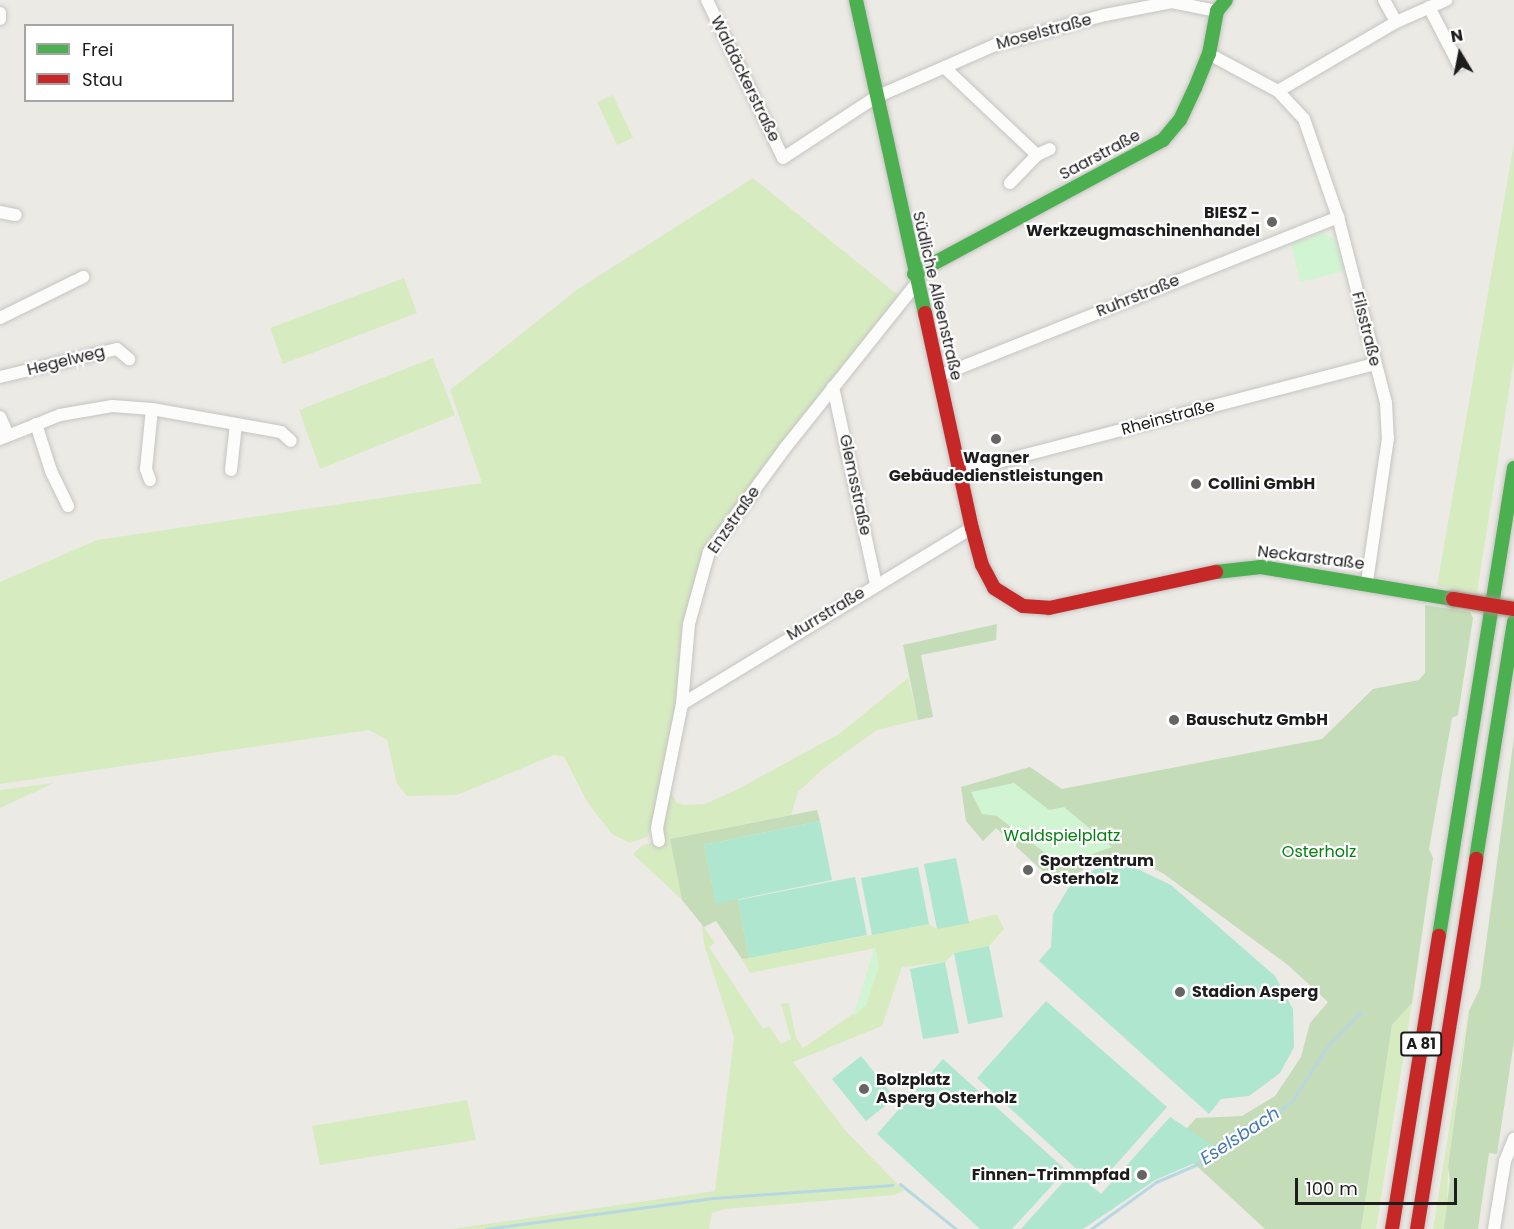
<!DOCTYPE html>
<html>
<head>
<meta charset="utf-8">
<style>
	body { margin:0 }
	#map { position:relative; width:1514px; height:1229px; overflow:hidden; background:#eceae5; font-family:Poppins,sans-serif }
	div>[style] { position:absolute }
	.grass>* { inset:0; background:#d7ebc1 }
	.forest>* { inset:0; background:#c4dcb8 }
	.park>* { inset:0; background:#d1f4d2 }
	.pitch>* { inset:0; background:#aee6cf }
	.stream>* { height:3px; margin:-1.5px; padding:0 1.5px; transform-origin:1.5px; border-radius:1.5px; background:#b7d7e1 }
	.roads { filter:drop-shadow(0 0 2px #c4c4c1) drop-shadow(0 0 2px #c4c4c1) }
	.street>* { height:12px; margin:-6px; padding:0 6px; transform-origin:6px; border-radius:6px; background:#fcfcfb }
	.fast>* { height:14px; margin:-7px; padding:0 7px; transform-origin:7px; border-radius:7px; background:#4caf50 }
	.jam>* { height:14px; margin:-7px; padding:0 7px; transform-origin:7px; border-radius:7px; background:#c62828 }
	.bridges { filter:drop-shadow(0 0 2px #93957c) drop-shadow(0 0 2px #93957c) }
	.jam-bridge>* { height:14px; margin:-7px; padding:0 7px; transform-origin:7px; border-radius:7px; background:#c62828 }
	.dots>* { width:16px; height:16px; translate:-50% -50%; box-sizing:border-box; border:3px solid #fff; border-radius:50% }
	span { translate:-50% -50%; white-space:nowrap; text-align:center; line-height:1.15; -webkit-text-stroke:4.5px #fff; paint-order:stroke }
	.shield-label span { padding:2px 4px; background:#fff; border:2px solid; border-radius:4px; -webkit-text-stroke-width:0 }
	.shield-label { font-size:15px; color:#1d1d1d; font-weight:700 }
	.street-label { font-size:16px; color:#1d1d1d }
	.poi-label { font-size:16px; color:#1d1d1d; font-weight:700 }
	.right { translate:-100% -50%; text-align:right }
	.left { translate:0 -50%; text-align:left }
	.park-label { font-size:16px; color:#068013 }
	.water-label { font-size:18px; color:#4578b1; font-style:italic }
	.legend { position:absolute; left:24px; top:24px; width:210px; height:78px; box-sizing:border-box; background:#fff; border:2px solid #a5a5a5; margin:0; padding:8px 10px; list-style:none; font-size:18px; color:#1d1d1d }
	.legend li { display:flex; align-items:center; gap:12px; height:30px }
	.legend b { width:30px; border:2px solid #a5a5a5 }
	.north { position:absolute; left:1430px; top:24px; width:60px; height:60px; -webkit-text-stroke:4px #fff; paint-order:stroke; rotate:350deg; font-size:16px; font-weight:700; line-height:24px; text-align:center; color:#1d1d1d }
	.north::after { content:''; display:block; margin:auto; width:21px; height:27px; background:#1d1d1d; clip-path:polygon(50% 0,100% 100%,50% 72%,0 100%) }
	.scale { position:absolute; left:1295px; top:1178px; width:162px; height:27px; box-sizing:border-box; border:3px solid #1d1d1d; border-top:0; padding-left:8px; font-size:18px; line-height:21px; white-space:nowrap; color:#1d1d1d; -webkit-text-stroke:4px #fff; paint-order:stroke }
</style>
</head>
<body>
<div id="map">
	<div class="grass">
		<div style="clip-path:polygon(613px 95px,633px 138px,617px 145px,597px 102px)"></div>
		<div style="clip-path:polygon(1514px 143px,1514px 359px,1477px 592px,1437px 586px)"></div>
		<div style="clip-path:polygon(753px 178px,903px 299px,709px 552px,689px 624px,682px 704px,655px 822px,647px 837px,630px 843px,612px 834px,588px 803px,564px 757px,554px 755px,457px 795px,407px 796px,397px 784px,387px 740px,369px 730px,0 784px,0 582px,97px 540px,482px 483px,450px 390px,578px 289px)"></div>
		<div style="clip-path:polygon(404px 278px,417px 313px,283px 364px,270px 328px)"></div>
		<div style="clip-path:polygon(433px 358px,455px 415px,320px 469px,299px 410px)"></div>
		<div style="clip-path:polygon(908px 678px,918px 720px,877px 730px,824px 768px,798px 792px,791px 815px,670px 839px,682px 900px,633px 854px,643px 845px,659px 841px,667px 785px,677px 803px,685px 805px,705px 804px,738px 789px,839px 734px)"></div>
		<div style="clip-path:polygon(54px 783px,0 808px,0 790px)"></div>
		<div style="clip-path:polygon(997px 914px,1004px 929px,989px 946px,954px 953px,945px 962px,902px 967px,882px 1026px,793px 1062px,845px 1130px,904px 1191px,894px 1195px,725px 1209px,712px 1213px,709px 1229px,452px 1229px,715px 1191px,734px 1037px,704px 944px,702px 924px,715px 943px,709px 947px,763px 1029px,769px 1026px,781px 1044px,791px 1039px,781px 1004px,789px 1003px,796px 1038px,803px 1048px,866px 1005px,876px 948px,750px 973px,742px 959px,929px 924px,937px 929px)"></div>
		<div style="clip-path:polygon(1412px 1003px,1376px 1229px,1361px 1229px,1392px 1025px)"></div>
		<div style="clip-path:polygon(1468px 1011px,1448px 1167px,1447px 1214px,1444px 1229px,1433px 1229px)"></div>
		<div style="clip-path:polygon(467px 1100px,476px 1140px,320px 1165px,312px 1126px)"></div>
	</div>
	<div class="forest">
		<div style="clip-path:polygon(evenodd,1425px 605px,1470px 612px,1473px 618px,1458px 715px,1452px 718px,1429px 849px,1433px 858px,1412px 1003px,1392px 1025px,1361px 1229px,1265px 1229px,1173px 1144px,1196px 1118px,1242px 1116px,1275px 1096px,1301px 1057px,1310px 1023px,1328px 1002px,1288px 965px,1164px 874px,1132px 857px,1089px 866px,1059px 886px,996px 828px,983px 841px,966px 821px,961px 787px,1030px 767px,1062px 789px,1322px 739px,1373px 689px,1419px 680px,1425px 673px,1425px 605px,1014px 784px,1049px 810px,1083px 856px,1061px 865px,997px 816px,1014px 784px)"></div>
		<div style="clip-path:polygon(997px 624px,996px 640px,921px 655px,933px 717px,918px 720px,903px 645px)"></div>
		<div style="clip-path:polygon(1514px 737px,1514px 1041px,1497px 1154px,1489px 1153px,1478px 1229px,1444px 1229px,1450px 1180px,1448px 1167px,1469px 1011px,1480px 988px)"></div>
		<div style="clip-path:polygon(817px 810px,820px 821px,704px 845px,716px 903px,738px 899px,749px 958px,742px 959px,716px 921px,704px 927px,682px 900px,670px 839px)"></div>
	</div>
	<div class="park">
		<div style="clip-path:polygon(1322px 233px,1335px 239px,1344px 271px,1300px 282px,1291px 244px)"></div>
		<div style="clip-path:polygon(1014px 783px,1049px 810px,1064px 807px,1112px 847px,1061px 865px,997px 816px,982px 814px,971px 792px)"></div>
		<div style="clip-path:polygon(875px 946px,879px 966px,866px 1005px,853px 1017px)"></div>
	</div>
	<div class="pitch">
		<div style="clip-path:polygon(820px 821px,832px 880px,716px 904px,704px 845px)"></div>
		<div style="clip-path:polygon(956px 858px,969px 923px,937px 929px,924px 864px)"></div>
		<div style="clip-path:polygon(1129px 865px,1171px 885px,1275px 976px,1293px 1009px,1294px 1047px,1280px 1073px,1249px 1096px,1221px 1099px,1209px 1114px,1039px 961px,1051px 947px,1053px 914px,1069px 887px,1095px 869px)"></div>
		<div style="clip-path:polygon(918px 867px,929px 924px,872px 935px,861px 878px)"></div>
		<div style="clip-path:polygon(855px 877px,867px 935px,749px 958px,738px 900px)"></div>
		<div style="clip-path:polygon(989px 946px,1003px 1017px,968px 1024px,954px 953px)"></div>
		<div style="clip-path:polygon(945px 962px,959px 1033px,923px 1039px,910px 969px)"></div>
		<div style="clip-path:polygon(1046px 1001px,1167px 1107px,1096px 1187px,977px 1078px)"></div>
		<div style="clip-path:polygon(861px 1056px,895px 1098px,866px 1121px,832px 1079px)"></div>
		<div style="clip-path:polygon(943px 1059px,1066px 1170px,1012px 1229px,980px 1229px,877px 1134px)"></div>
		<div style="clip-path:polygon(1170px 1117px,1217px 1148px,1204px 1159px,1155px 1180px,1083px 1229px,1021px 1229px,1073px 1171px,1101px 1194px)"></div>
	</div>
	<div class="stream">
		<div style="left:900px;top:1184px;width:72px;rotate:38.8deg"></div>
		<div style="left:714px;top:1198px;width:179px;rotate:-4.2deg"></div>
		<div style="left:486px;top:1229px;width:229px;rotate:-7.8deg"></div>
		<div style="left:1091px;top:1229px;width:80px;rotate:-35.9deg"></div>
		<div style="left:1156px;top:1182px;width:53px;rotate:-23.2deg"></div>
		<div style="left:1205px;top:1161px;width:45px;rotate:-38.7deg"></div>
		<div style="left:1240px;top:1133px;width:39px;rotate:-26deg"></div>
		<div style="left:1275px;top:1116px;width:26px;rotate:-43deg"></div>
		<div style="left:1294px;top:1098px;width:59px;rotate:-57.4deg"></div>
		<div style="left:1326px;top:1048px;width:50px;rotate:-45.8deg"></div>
	</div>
	<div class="roads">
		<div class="street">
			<div style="left:707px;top:0;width:175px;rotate:64.3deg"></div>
			<div style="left:783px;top:158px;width:111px;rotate:-33.3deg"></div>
			<div style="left:876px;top:97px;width:130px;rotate:-23.6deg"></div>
			<div style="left:995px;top:45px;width:114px;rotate:-15.3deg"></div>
			<div style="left:1105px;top:15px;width:68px;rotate:-11deg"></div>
			<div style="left:1172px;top:2px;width:46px;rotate:11.3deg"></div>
			<div style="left:1384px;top:0;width:25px;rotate:61deg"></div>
			<div style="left:1429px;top:7px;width:65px;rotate:62.7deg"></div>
			<div style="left:0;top:13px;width:6px;rotate:90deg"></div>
			<div style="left:1209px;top:54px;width:78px;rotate:28.2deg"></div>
			<div style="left:1278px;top:91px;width:38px;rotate:47deg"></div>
			<div style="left:1304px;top:119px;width:104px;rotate:70.9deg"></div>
			<div style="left:1338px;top:217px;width:192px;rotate:75.5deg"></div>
			<div style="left:1386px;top:403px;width:35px;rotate:87deg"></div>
			<div style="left:1388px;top:438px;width:146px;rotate:98.3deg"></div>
			<div style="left:945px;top:68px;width:127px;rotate:43.4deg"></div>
			<div style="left:1037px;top:155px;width:39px;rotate:134deg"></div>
			<div style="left:1278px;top:91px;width:137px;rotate:-30.3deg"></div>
			<div style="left:1396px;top:22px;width:55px;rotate:-23.7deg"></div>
			<div style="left:1037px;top:155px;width:14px;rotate:-25deg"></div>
			<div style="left:0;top:212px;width:16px;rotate:11deg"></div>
			<div style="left:0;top:318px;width:93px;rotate:-26.3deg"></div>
			<div style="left:939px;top:376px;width:430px;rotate:-21.7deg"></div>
			<div style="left:0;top:377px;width:120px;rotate:-13.5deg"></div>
			<div style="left:117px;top:349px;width:16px;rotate:40deg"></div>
			<div style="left:833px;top:387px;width:202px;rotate:77.7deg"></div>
			<div style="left:0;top:417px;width:20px;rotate:66deg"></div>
			<div style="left:36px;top:424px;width:49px;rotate:72.3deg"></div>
			<div style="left:51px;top:471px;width:39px;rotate:64deg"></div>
			<div style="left:0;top:439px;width:65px;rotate:-21.8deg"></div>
			<div style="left:60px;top:415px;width:53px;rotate:-9.8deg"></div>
			<div style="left:112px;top:406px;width:40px;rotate:4.3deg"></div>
			<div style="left:152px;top:409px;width:131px;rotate:10.1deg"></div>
			<div style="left:281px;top:432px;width:13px;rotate:42deg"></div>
			<div style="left:231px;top:470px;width:46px;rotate:-83.8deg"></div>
			<div style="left:960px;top:472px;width:429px;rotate:-14.6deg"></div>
			<div style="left:150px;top:480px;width:12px;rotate:-110deg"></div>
			<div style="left:146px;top:469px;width:60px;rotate:-84.3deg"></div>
			<div style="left:682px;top:704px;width:339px;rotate:-31.3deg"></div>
			<div style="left:659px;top:841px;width:13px;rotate:-99deg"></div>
			<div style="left:657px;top:828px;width:126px;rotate:-78.6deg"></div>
			<div style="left:682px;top:704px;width:80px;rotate:-85deg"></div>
			<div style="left:689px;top:624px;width:75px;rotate:-74.5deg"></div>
			<div style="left:709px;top:552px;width:129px;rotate:-53.8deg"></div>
			<div style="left:785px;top:448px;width:210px;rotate:-51.4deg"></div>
			<div style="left:1494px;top:1229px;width:69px;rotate:-80.8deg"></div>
			<div style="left:1505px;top:1161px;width:24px;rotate:-68deg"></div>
		</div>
		<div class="fast">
			<div style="left:856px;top:0;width:321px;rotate:77.6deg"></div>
			<div style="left:914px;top:274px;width:283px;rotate:-28.3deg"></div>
			<div style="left:1163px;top:140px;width:26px;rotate:-50deg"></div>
			<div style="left:1180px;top:120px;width:35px;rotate:-65deg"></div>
			<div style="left:1195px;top:88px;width:37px;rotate:-68deg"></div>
			<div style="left:1209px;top:54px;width:44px;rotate:-79.5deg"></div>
			<div style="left:1217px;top:11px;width:14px;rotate:-51deg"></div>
			<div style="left:1216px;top:572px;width:45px;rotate:-6.3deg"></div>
			<div style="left:1261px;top:567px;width:195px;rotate:9.5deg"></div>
			<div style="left:1476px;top:859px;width:240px;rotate:-80.9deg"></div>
			<div style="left:1439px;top:936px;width:474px;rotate:-80.9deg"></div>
		</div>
		<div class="jam">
			<div style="left:925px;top:313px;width:220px;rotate:77.7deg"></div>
			<div style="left:972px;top:528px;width:38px;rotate:75deg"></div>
			<div style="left:982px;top:565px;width:26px;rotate:62deg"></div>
			<div style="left:994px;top:588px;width:34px;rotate:32deg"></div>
			<div style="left:1023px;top:606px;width:26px;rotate:4deg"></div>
			<div style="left:1049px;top:608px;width:171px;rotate:-12.2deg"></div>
			<div style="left:1392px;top:1229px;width:297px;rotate:-80.9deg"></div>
			<div style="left:1417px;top:1229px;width:375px;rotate:-80.9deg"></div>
		</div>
	</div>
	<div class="bridges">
		<div class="jam-bridge">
			<div style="left:1453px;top:599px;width:62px;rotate:9.3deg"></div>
		</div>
	</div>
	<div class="dots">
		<div style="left:1272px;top:222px;background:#656563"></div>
		<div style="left:996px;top:439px;background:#656563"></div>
		<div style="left:1196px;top:484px;background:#656563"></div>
		<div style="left:1174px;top:720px;background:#656563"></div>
		<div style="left:1028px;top:870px;background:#656563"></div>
		<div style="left:1180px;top:992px;background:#656563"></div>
		<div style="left:864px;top:1089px;background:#656563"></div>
		<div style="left:1142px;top:1175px;background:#656563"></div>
	</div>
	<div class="shield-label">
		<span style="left:1421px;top:1044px">A 81</span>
	</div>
	<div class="street-label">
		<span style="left:1044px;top:32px;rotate:-15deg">Moselstraße</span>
		<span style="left:745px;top:79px;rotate:64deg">Waldäckerstraße</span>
		<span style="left:1100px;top:155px;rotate:-28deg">Saarstraße</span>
		<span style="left:937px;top:296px;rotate:77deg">Südliche Alleenstraße</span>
		<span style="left:1138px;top:296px;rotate:-22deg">Ruhrstraße</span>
		<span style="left:1366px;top:329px;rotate:76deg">Filsstraße</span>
		<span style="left:66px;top:361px;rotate:-14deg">Hegelweg</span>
		<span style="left:1168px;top:418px;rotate:-15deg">Rheinstraße</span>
		<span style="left:855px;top:485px;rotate:78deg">Glemsstraße</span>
		<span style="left:734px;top:520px;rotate:-55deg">Enzstraße</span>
		<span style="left:1311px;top:558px;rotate:7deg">Neckarstraße</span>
		<span style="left:826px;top:614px;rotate:-31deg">Murrstraße</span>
	</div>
	<div class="poi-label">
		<span class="right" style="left:1260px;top:222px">BIESZ -<br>Werkzeugmaschinenhandel</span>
		<span style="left:996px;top:467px">Wagner<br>Gebäudedienstleistungen</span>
		<span class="left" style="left:1208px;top:484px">Collini GmbH</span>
		<span class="left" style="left:1186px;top:720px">Bauschutz GmbH</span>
		<span class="left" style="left:1040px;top:870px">Sportzentrum<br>Osterholz</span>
		<span class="left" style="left:1192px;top:992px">Stadion Asperg</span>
		<span class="left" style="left:876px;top:1089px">Bolzplatz<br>Asperg Osterholz</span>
		<span class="right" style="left:1130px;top:1175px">Finnen-Trimmpfad</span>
	</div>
	<div class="park-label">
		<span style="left:1062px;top:836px">Waldspielplatz</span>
		<span style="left:1319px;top:852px">Osterholz</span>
	</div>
	<div class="water-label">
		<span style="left:1240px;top:1136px;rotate:-33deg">Eselsbach</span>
	</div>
	<ul class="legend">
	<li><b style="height:8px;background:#4caf50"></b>Frei</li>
	<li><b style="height:8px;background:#c62828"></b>Stau</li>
	</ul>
	<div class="north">N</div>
	<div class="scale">100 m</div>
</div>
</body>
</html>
